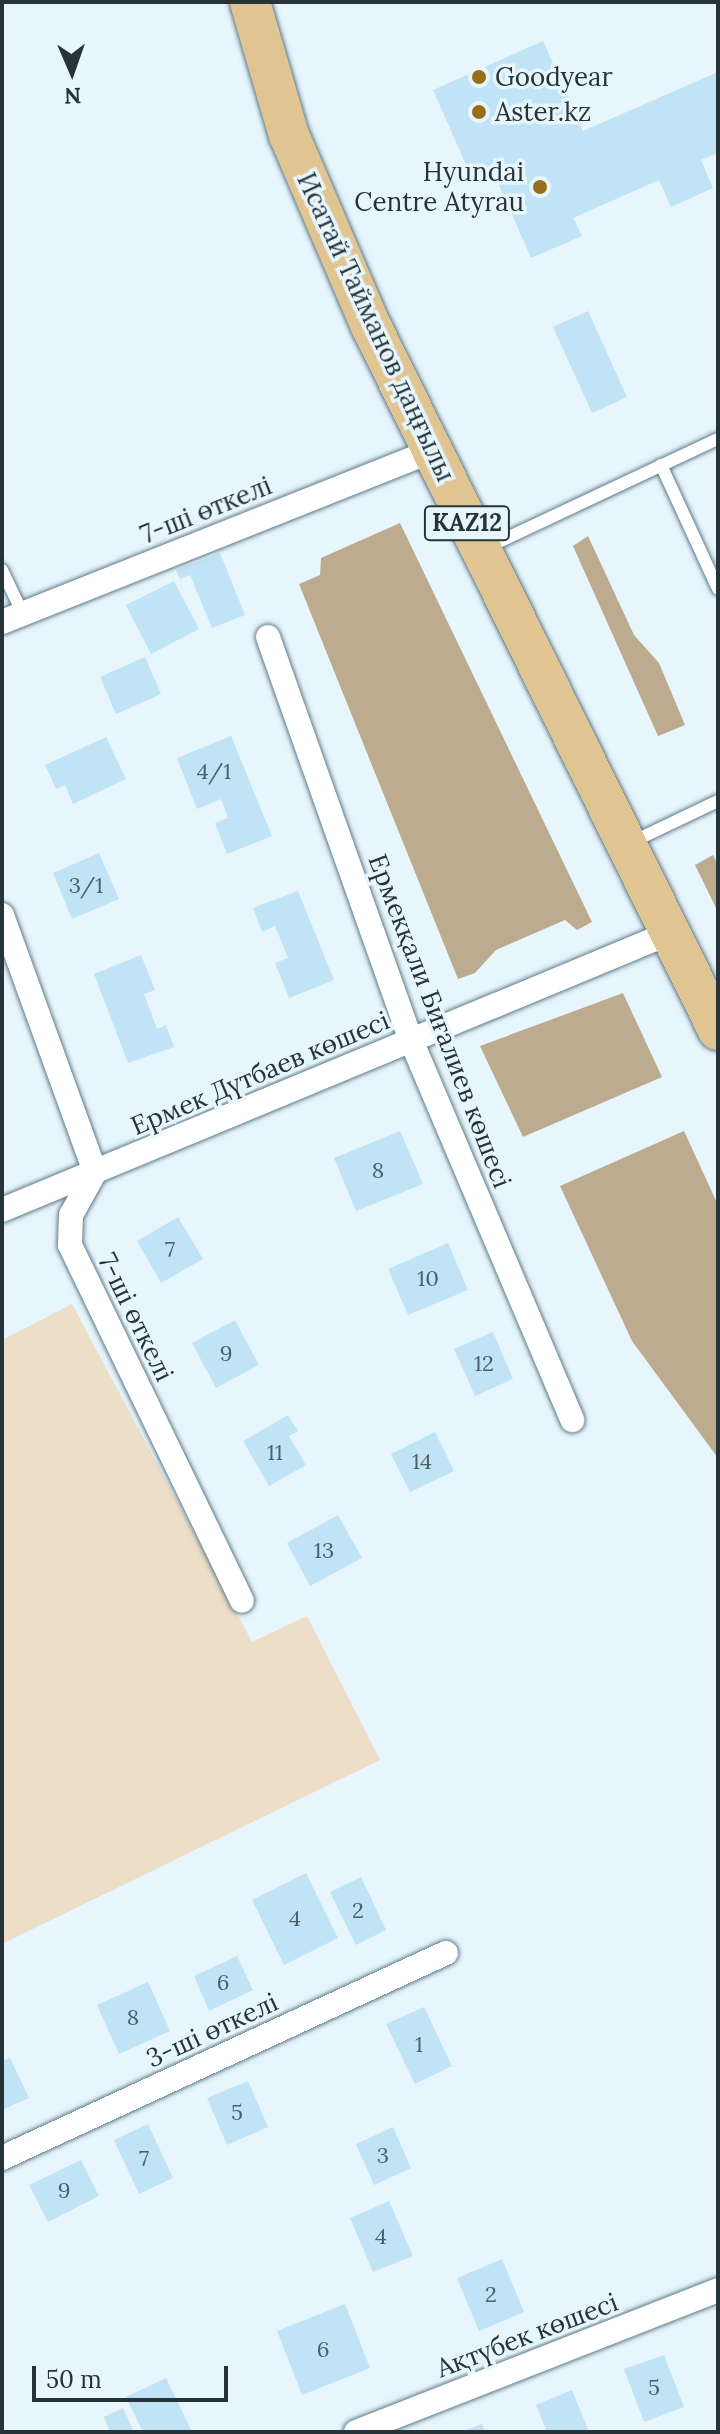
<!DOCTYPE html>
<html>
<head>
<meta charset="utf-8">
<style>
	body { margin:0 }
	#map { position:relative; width:720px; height:2434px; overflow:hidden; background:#e7f5fc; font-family:Lora,serif }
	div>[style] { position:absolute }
	.green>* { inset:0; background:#ecdec7 }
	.forest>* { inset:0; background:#bcab8e }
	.building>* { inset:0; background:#c0e4f5 }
	.roads { filter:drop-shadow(0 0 2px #5c7b8a) drop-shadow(0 0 2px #5c7b8a) }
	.service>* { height:12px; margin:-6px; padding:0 6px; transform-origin:6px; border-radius:6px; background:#fff }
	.minor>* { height:24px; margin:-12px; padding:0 12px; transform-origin:12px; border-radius:12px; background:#fff }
	.primary>* { height:40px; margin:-20px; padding:0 20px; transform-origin:20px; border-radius:20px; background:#e0c491 }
	.dots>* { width:22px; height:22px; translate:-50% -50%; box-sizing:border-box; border:4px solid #e7f5fc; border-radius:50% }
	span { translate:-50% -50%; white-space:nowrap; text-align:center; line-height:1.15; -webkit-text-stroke:7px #e7f5fc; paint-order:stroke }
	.number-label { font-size:22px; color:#4c6069 }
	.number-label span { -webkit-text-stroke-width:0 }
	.shield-label span { padding:2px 6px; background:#e7f5fc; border:2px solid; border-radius:6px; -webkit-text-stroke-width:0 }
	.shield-label { font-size:24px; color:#26343a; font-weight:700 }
	.poi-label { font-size:26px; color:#26343a }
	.left { translate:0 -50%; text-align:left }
	.right { translate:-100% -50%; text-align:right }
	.street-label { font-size:26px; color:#26343a }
	.frame { position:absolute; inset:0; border:4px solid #26343a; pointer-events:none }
	.north { position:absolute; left:32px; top:32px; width:80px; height:80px; -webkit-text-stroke:6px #e7f5fc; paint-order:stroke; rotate:178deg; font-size:22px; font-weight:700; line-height:32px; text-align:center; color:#26343a }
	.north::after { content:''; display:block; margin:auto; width:28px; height:36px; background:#26343a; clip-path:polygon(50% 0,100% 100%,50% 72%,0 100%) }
	.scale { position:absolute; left:32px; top:2366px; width:196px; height:36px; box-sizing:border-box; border:4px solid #26343a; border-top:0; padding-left:10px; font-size:24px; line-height:28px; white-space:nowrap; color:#26343a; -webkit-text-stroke:6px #e7f5fc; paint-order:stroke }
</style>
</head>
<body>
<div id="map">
	<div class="green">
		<div style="clip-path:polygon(72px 1304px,252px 1642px,307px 1616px,380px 1760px,2px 1944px,2px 1340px)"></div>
	</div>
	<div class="forest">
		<div style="clip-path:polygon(400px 523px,592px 922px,577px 930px,565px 920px,496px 950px,475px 973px,458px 979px,299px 584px,320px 575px,321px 558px)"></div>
		<div style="clip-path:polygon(588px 536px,634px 635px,659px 663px,685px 725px,658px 736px,573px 546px)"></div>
		<div style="clip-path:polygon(713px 855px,718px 865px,718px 912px,695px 865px)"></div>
		<div style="clip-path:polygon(623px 993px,662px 1077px,523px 1137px,480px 1046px)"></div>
		<div style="clip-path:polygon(684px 1131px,718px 1205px,718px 1458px,632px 1341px,560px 1186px)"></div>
	</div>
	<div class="building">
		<div style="clip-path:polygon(543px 41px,583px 131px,718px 72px,718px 153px,701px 160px,713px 188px,671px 207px,659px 180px,573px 218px,582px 236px,531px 258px,495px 176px,475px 185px,433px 90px)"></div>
		<div style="clip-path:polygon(588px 311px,627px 397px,592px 413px,553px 327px)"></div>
		<div style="clip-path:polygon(220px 553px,245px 615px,212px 628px,190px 575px,180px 579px,176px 570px)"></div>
		<div style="clip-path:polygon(174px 581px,199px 629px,151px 654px,126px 605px)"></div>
		<div style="clip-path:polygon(145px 657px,161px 694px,116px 714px,100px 677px)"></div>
		<div style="clip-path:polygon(231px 736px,272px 836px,227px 854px,215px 823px,228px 818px,221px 799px,197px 809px,177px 758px)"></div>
		<div style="clip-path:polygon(106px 737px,126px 779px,73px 804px,65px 785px,56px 789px,45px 765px)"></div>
		<div style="clip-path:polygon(99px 853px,119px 899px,72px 919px,53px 873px)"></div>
		<div style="clip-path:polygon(298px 891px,334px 980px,289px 998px,275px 963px,288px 958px,275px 926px,262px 932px,253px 908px)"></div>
		<div style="clip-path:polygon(141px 955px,155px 990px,144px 994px,157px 1029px,166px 1025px,174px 1047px,128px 1063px,94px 974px)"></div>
		<div style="clip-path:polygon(400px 1131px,423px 1184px,356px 1211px,334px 1158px)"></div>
		<div style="clip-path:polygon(178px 1217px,203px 1259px,161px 1283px,137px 1241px)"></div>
		<div style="clip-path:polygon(448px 1243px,468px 1290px,408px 1315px,388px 1269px)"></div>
		<div style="clip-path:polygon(235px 1320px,259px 1365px,216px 1388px,192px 1343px)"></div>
		<div style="clip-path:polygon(493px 1332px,513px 1379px,475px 1396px,454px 1349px)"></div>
		<div style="clip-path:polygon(288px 1415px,298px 1431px,289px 1436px,306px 1465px,269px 1486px,243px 1441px)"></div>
		<div style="clip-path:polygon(435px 1432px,454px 1471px,410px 1492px,391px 1454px)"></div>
		<div style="clip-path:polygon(338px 1515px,362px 1558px,310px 1586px,287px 1543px)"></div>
		<div style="clip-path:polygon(306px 1873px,338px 1938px,284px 1965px,252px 1900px)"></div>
		<div style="clip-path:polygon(361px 1877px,386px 1930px,356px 1945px,330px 1892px)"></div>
		<div style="clip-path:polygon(237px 1956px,253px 1990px,209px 2011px,194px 1976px)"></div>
		<div style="clip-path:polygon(148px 1982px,170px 2031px,119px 2054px,97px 2005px)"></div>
		<div style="clip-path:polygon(424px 2007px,452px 2066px,415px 2084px,386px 2024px)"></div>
		<div style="clip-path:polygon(10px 2058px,29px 2098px,2px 2110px,2px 2061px)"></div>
		<div style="clip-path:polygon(248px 2081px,268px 2127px,227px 2145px,207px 2098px)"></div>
		<div style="clip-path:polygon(148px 2124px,173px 2178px,139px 2194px,114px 2140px)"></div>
		<div style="clip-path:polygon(393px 2127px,411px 2168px,374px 2185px,356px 2144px)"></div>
		<div style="clip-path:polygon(81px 2160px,99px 2196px,48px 2222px,29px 2185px)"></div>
		<div style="clip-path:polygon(389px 2201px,413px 2256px,373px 2272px,350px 2218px)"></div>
		<div style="clip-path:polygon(502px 2259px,524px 2312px,479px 2331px,457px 2278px)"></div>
		<div style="clip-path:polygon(345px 2304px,370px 2368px,302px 2395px,277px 2331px)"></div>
		<div style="clip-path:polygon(664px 2355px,684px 2407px,644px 2422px,624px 2369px)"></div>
		<div style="clip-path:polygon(166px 2378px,192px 2432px,143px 2432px,126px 2397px)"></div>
		<div style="clip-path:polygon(572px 2390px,589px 2432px,547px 2432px,536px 2405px)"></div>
		<div style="clip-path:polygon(123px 2408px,134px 2432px,110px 2432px,104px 2417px)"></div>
		<div style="clip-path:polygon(482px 2424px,485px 2432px,461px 2432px)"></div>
	</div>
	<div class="roads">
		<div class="service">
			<div style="left:661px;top:465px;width:136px;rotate:65.3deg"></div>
			<div style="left:488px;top:547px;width:254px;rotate:-25.2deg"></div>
			<div style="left:2px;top:570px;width:49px;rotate:64.5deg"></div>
			<div style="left:632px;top:842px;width:95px;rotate:-25.5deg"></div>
		</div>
		<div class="minor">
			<div style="left:2px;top:622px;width:462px;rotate:-21.7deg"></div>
			<div style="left:268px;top:637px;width:428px;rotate:70.5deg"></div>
			<div style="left:411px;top:1040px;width:413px;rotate:67deg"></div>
			<div style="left:2px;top:915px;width:273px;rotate:70.1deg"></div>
			<div style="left:95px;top:1172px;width:49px;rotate:119.2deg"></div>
			<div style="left:71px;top:1215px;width:30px;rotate:92deg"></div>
			<div style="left:70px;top:1245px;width:395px;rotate:64.2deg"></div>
			<div style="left:2px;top:1210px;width:725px;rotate:-22.53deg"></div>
			<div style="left:2px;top:2158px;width:489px;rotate:-24.8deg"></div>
			<div style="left:356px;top:2432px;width:389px;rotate:-21.4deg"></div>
		</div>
		<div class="primary">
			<div style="left:250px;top:2px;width:139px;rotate:73.7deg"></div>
			<div style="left:289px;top:135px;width:208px;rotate:66.8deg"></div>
			<div style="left:371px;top:326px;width:785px;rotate:63.76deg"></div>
		</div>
	</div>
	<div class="dots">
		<div style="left:479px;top:77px;background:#976e19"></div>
		<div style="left:479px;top:112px;background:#976e19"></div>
		<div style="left:540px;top:187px;background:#976e19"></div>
	</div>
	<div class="number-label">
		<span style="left:214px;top:772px">4/1</span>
		<span style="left:86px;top:886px">3/1</span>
		<span style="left:378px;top:1171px">8</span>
		<span style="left:170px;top:1250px">7</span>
		<span style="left:428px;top:1279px">10</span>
		<span style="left:226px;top:1354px">9</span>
		<span style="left:484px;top:1364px">12</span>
		<span style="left:275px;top:1453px">11</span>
		<span style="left:422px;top:1462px">14</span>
		<span style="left:324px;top:1551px">13</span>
		<span style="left:358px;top:1911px">2</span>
		<span style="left:295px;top:1919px">4</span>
		<span style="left:223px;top:1983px">6</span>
		<span style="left:133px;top:2018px">8</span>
		<span style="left:419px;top:2045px">1</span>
		<span style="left:237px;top:2113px">5</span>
		<span style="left:383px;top:2156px">3</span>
		<span style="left:144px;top:2159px">7</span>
		<span style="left:64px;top:2191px">9</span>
		<span style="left:381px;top:2237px">4</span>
		<span style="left:491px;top:2295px">2</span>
		<span style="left:323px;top:2350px">6</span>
		<span style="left:654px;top:2388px">5</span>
	</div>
	<div class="shield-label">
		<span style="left:467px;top:523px">KAZ12</span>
	</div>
	<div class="poi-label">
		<span class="left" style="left:495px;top:77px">Goodyear</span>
		<span class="left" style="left:495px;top:112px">Aster.kz</span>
		<span class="right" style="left:524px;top:187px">Hyundai<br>Centre Atyrau</span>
	</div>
	<div class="street-label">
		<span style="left:376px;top:327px;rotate:65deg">Исатай Тайманов даңғылы</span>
		<span style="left:206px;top:510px;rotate:-22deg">7-шi өткелi</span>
		<span style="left:440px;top:1021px;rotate:69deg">Ермекқали Биғалиев көшесі</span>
		<span style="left:260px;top:1073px;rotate:-23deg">Ермек Дүтбаев көшесi</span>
		<span style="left:136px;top:1317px;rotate:64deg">7-шi өткелi</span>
		<span style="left:212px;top:2030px;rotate:-25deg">3-шi өткелi</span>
		<span style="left:527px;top:2335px;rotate:-21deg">Ақтүбек көшесi</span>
	</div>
	<div class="frame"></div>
	<div class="north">N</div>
	<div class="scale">50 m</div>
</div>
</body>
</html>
